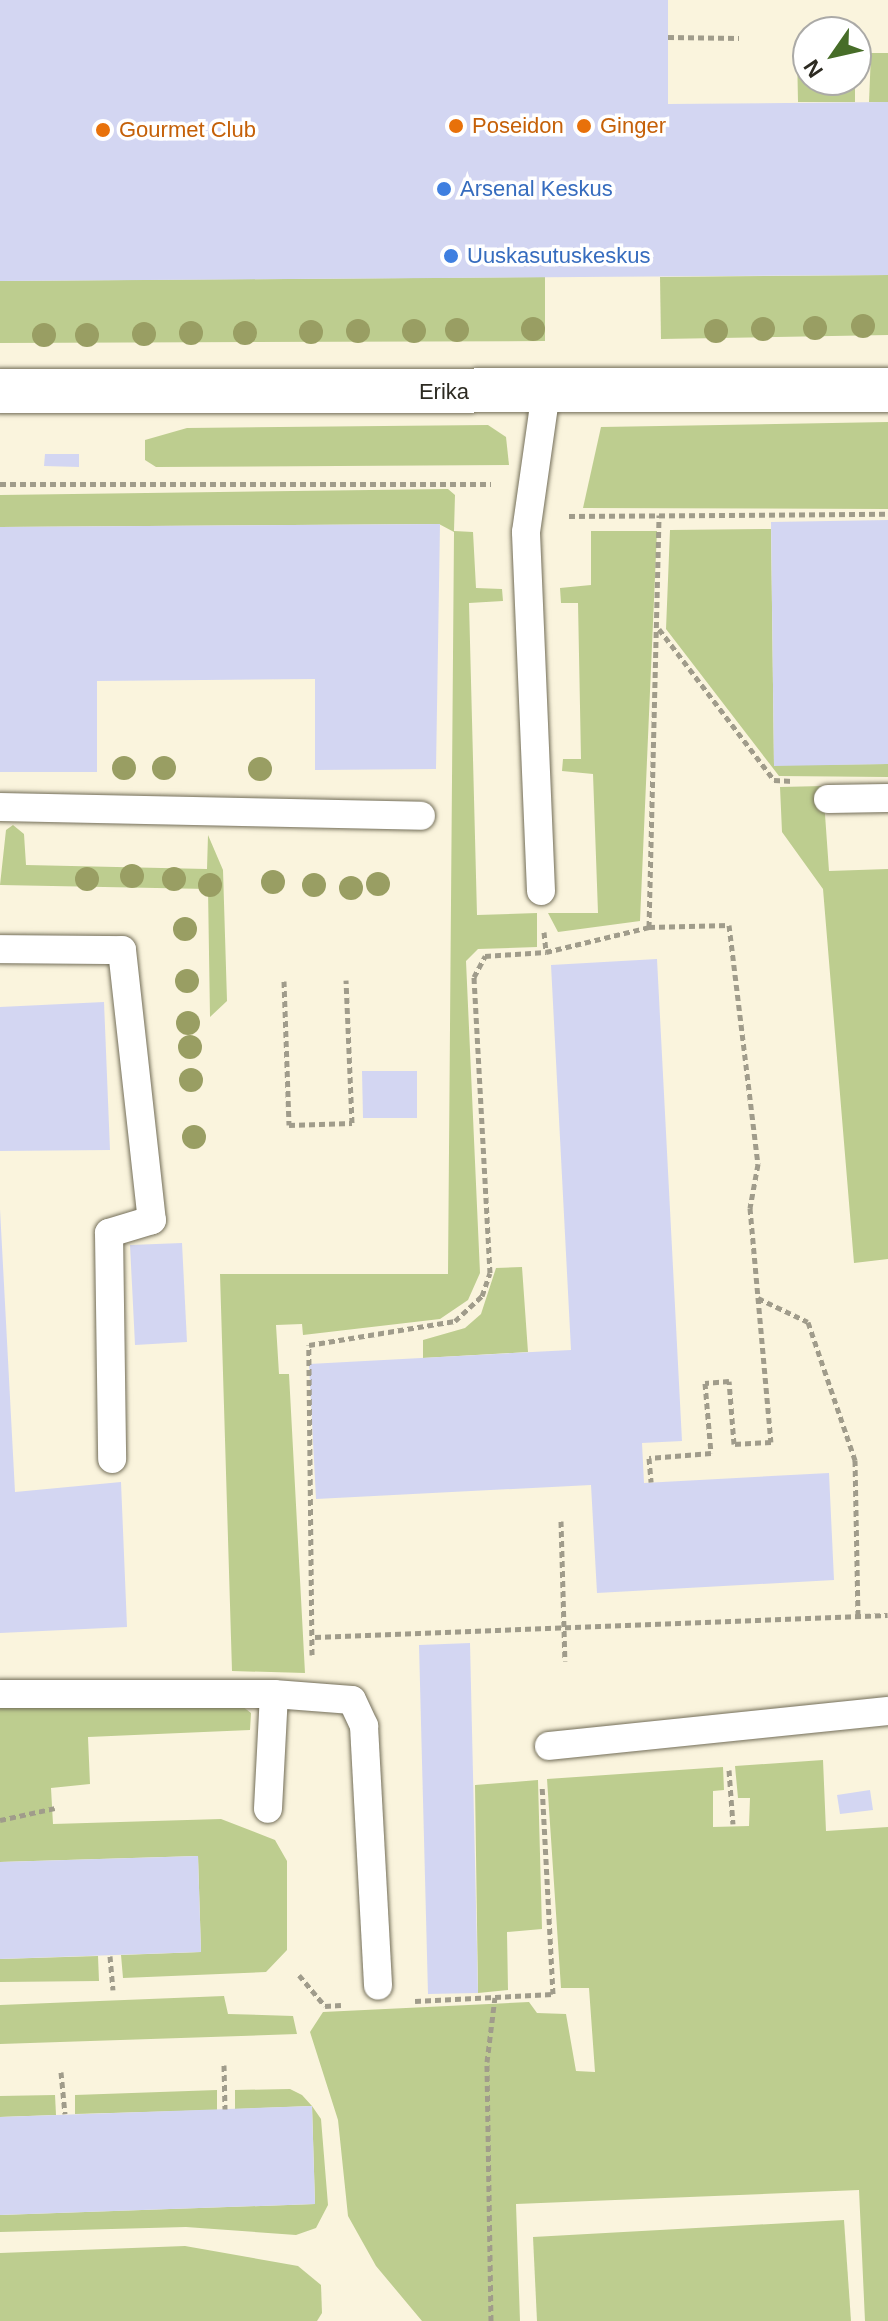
<!DOCTYPE html>
<html>
<head>
<meta charset="utf-8">
<style>
	body { margin:0 }
	#map { position:relative; width:888px; height:2321px; overflow:hidden; background:#faf4dd; font-family:Arial,sans-serif }
	div>[style] { position:absolute }
	.green>* { inset:0; background:#bdcd8f }
	.building>* { inset:0; background:#d3d6f2 }
	.path>* { height:5px; margin-top:-2.5px; transform-origin:0; background:repeating-linear-gradient(90deg,#a09c8b 0 6px,transparent 0 10px) }
	.roads { filter:drop-shadow(0 0 2px #736e59) drop-shadow(0 0 2px #736e59) }
	.lane>* { height:28px; margin:-14px; padding:0 14px; transform-origin:14px; border-radius:14px; background:#fff }
	.street>* { height:44px; margin:-22px; padding:0 22px; transform-origin:22px; border-radius:22px; background:#fff }
	.trees>* { width:24px; height:24px; margin:-12px; border-radius:50%; background:#999e63 }
	.dots>* { width:22px; height:22px; translate:-50% -50%; box-sizing:border-box; border:4px solid #fff; border-radius:50% }
	span { translate:-50% -50%; white-space:nowrap; text-align:center; line-height:1.15; -webkit-text-stroke:7px #fff; paint-order:stroke }
	.food-label { font-size:22px; color:#c56008 }
	.left { translate:0 -50%; text-align:left }
	.shop-label { font-size:22px; color:#366cbe }
	.street-label { font-size:22px; color:#2d2b22 }
	.north { position:absolute; left:792px; top:16px; width:80px; height:80px; box-sizing:border-box; background:#fff; border:2px solid #abaaa7; border-radius:50%; rotate:236deg; font-size:22px; font-weight:700; line-height:32px; text-align:center; color:#2d2b22 }
	.north::after { content:''; display:block; margin:auto; width:28px; height:36px; background:#476d28; clip-path:polygon(50% 0,100% 100%,50% 72%,0 100%) }
</style>
</head>
<body>
<div id="map">
	<div class="green">
		<div style="clip-path:polygon(797px 52px,808px 52px,808px 80px,855px 80px,855px 102px,798px 102px)"></div>
		<div style="clip-path:polygon(871px 53px,888px 53px,888px 102px,869px 102px)"></div>
		<div style="clip-path:polygon(888px 275px,888px 335px,661px 339px,660px 277px)"></div>
		<div style="clip-path:polygon(545px 277px,545px 341px,0 343px,0 281px)"></div>
		<div style="clip-path:polygon(888px 422px,888px 509px,583px 508px,601px 427px)"></div>
		<div style="clip-path:polygon(488px 425px,506px 437px,509px 465px,156px 467px,145px 460px,145px 440px,187px 428px)"></div>
		<div style="clip-path:polygon(448px 489px,455px 495px,454px 531px,473px 532px,476px 588px,502px 589px,503px 601px,469px 603px,477px 915px,537px 913px,537px 947px,478px 949px,466px 961px,480px 1273px,468px 1300px,440px 1319px,303px 1335px,302px 1324px,276px 1325px,279px 1374px,289px 1374px,305px 1673px,232px 1671px,220px 1274px,448px 1274px,454px 532px,439px 524px,0 527px,0 495px)"></div>
		<div style="clip-path:polygon(771px 529px,774px 765px,888px 764px,888px 777px,779px 776px,666px 629px,670px 530px)"></div>
		<div style="clip-path:polygon(591px 531px,657px 531px,640px 921px,558px 932px,548px 913px,598px 913px,593px 774px,562px 771px,563px 759px,581px 759px,578px 603px,561px 603px,560px 588px,591px 585px)"></div>
		<div style="clip-path:polygon(823px 786px,829px 871px,888px 869px,888px 1259px,854px 1263px,823px 889px,782px 832px,780px 787px)"></div>
		<div style="clip-path:polygon(13px 825px,24px 834px,26px 865px,207px 869px,208px 835px,223px 870px,227px 1001px,210px 1017px,208px 889px,0 885px,6px 830px)"></div>
		<div style="clip-path:polygon(522px 1267px,528px 1352px,423px 1358px,423px 1340px,465px 1328px,481px 1314px,496px 1268px)"></div>
		<div style="clip-path:polygon(238px 1703px,251px 1713px,250px 1730px,88px 1737px,90px 1784px,51px 1788px,53px 1824px,221px 1819px,275px 1840px,287px 1861px,287px 1950px,266px 1972px,123px 1978px,121px 1955px,201px 1952px,198px 1856px,0 1862px,0 1707px)"></div>
		<div style="clip-path:polygon(823px 1760px,826px 1831px,888px 1827px,888px 2321px,865px 2321px,859px 2190px,516px 2204px,520px 2321px,422px 2321px,376px 2266px,348px 2216px,338px 2120px,310px 2032px,323px 2012px,529px 2002px,537px 2013px,566px 2014px,576px 2071px,595px 2072px,589px 1988px,561px 1988px,547px 1779px,723px 1767px,724px 1790px,713px 1791px,713px 1827px,749px 1826px,750px 1798px,738px 1798px,735px 1766px)"></div>
		<div style="clip-path:polygon(538px 1780px,542px 1929px,507px 1932px,508px 1990px,478px 1993px,475px 1785px)"></div>
		<div style="clip-path:polygon(98px 1956px,99px 1981px,0 1982px,0 1959px)"></div>
		<div style="clip-path:polygon(224px 1996px,228px 2014px,293px 2016px,297px 2034px,0 2044px,0 2005px)"></div>
		<div style="clip-path:polygon(290px 2089px,302px 2095px,312px 2106px,321px 2119px,328px 2205px,316px 2228px,296px 2235px,186px 2227px,0 2232px,0 2215px,315px 2204px,312px 2106px,235px 2109px,235px 2090px)"></div>
		<div style="clip-path:polygon(217px 2090px,217px 2110px,75px 2114px,75px 2095px)"></div>
		<div style="clip-path:polygon(55px 2095px,56px 2115px,0 2117px,0 2096px)"></div>
		<div style="clip-path:polygon(844px 2220px,851px 2321px,537px 2321px,533px 2237px)"></div>
		<div style="clip-path:polygon(185px 2246px,298px 2266px,321px 2285px,322px 2313px,317px 2321px,0 2321px,0 2253px)"></div>
	</div>
	<div class="building">
		<div style="clip-path:polygon(0 0,668px 0,668px 104px,888px 102px,888px 275px,0 281px)"></div>
		<div style="clip-path:polygon(45px 454px,79px 454px,79px 467px,44px 466px)"></div>
		<div style="clip-path:polygon(888px 520px,888px 764px,774px 766px,771px 522px)"></div>
		<div style="clip-path:polygon(440px 524px,436px 769px,315px 770px,315px 679px,97px 681px,97px 772px,0 772px,0 527px)"></div>
		<div style="clip-path:polygon(657px 959px,682px 1441px,642px 1443px,644px 1483px,829px 1473px,834px 1580px,597px 1593px,591px 1485px,316px 1499px,309px 1364px,571px 1350px,551px 965px)"></div>
		<div style="clip-path:polygon(104px 1002px,110px 1150px,0 1151px,0 1007px)"></div>
		<div style="clip-path:polygon(362px 1071px,417px 1071px,417px 1118px,363px 1118px)"></div>
		<div style="clip-path:polygon(0 1209px,15px 1492px,121px 1482px,127px 1627px,0 1633px)"></div>
		<div style="clip-path:polygon(182px 1243px,187px 1342px,135px 1345px,130px 1245px)"></div>
		<div style="clip-path:polygon(470px 1643px,478px 1993px,428px 1994px,419px 1645px)"></div>
		<div style="clip-path:polygon(870px 1790px,873px 1810px,840px 1814px,837px 1795px)"></div>
		<div style="clip-path:polygon(198px 1856px,201px 1952px,0 1959px,0 1862px)"></div>
		<div style="clip-path:polygon(312px 2106px,315px 2204px,0 2215px,0 2117px)"></div>
	</div>
	<div class="path">
		<div style="left:668px;top:37px;width:71px;rotate:0.8deg"></div>
		<div style="left:0;top:484px;width:491px"></div>
		<div style="left:569px;top:516px;width:319px;rotate:-0.4deg"></div>
		<div style="left:659px;top:629px;width:190px;rotate:52.7deg"></div>
		<div style="left:774px;top:780px;width:19px;rotate:3deg"></div>
		<div style="left:649px;top:927px;width:412px;rotate:-88.6deg"></div>
		<div style="left:544px;top:932px;width:20px;rotate:84deg"></div>
		<div style="left:284px;top:981px;width:144px;rotate:88deg"></div>
		<div style="left:289px;top:1125px;width:63px;rotate:-1.8deg"></div>
		<div style="left:352px;top:1123px;width:143px;rotate:-92.4deg"></div>
		<div style="left:758px;top:1298px;width:55px;rotate:25.6deg"></div>
		<div style="left:808px;top:1322px;width:146px;rotate:71.2deg"></div>
		<div style="left:855px;top:1460px;width:157px;rotate:88.9deg"></div>
		<div style="left:561px;top:1521px;width:140px;rotate:88.4deg"></div>
		<div style="left:315px;top:1637px;width:573px;rotate:-2.2deg"></div>
		<div style="left:312px;top:1655px;width:310px;rotate:-90.6deg"></div>
		<div style="left:309px;top:1345px;width:148px;rotate:-9.3deg"></div>
		<div style="left:455px;top:1321px;width:37px;rotate:-43deg"></div>
		<div style="left:482px;top:1296px;width:24px;rotate:-71deg"></div>
		<div style="left:490px;top:1273px;width:296px;rotate:-93.1deg"></div>
		<div style="left:474px;top:977px;width:24px;rotate:-62deg"></div>
		<div style="left:485px;top:956px;width:61px;rotate:-3.8deg"></div>
		<div style="left:546px;top:952px;width:106px;rotate:-13.6deg"></div>
		<div style="left:649px;top:927px;width:80px;rotate:-1.4deg"></div>
		<div style="left:729px;top:925px;width:241px;rotate:83.1deg"></div>
		<div style="left:758px;top:1164px;width:45px;rotate:100.3deg"></div>
		<div style="left:750px;top:1208px;width:235px;rotate:84.9deg"></div>
		<div style="left:771px;top:1442px;width:37px;rotate:177deg"></div>
		<div style="left:734px;top:1444px;width:63px;rotate:-94.5deg"></div>
		<div style="left:729px;top:1381px;width:24px;rotate:175deg"></div>
		<div style="left:705px;top:1383px;width:70px;rotate:85.1deg"></div>
		<div style="left:711px;top:1453px;width:62px;rotate:175.4deg"></div>
		<div style="left:649px;top:1458px;width:24px;rotate:85deg"></div>
		<div style="left:729px;top:1770px;width:54px;rotate:85.8deg"></div>
		<div style="left:0;top:1820px;width:56px;rotate:-12.3deg"></div>
		<div style="left:110px;top:1956px;width:34px;rotate:85deg"></div>
		<div style="left:299px;top:1975px;width:40px;rotate:50deg"></div>
		<div style="left:325px;top:2006px;width:16px;rotate:-4deg"></div>
		<div style="left:415px;top:2001px;width:138px;rotate:-2.9deg"></div>
		<div style="left:553px;top:1994px;width:207px;rotate:-93deg"></div>
		<div style="left:224px;top:2065px;width:44px;rotate:88.7deg"></div>
		<div style="left:61px;top:2072px;width:42px;rotate:84.6deg"></div>
		<div style="left:491px;top:2321px;width:259px;rotate:-90.9deg"></div>
		<div style="left:487px;top:2062px;width:65px;rotate:-83deg"></div>
	</div>
	<div class="roads">
		<div class="lane">
			<div style="left:828px;top:799px;width:60px;rotate:-1deg"></div>
			<div style="left:0;top:807px;width:421px;rotate:1.2deg"></div>
			<div style="left:541px;top:891px;width:359px;rotate:-92.4deg"></div>
			<div style="left:526px;top:532px;width:141px;rotate:-81.9deg"></div>
			<div style="left:0;top:949px;width:122px;rotate:0.5deg"></div>
			<div style="left:122px;top:950px;width:272px;rotate:83.7deg"></div>
			<div style="left:152px;top:1220px;width:45px;rotate:163.2deg"></div>
			<div style="left:109px;top:1233px;width:226px;rotate:89.2deg"></div>
			<div style="left:0;top:1694px;width:274px"></div>
			<div style="left:274px;top:1694px;width:115px;rotate:93deg"></div>
			<div style="left:274px;top:1694px;width:78px;rotate:4.4deg"></div>
			<div style="left:352px;top:1700px;width:29px;rotate:65deg"></div>
			<div style="left:364px;top:1726px;width:260px;rotate:86.9deg"></div>
			<div style="left:549px;top:1746px;width:341px;rotate:-5.9deg"></div>
		</div>
		<div class="street">
			<div style="left:0;top:391px;width:888px;rotate:-0.06deg"></div>
		</div>
	</div>
	<div class="trees">
		<div style="left:863px;top:326px"></div>
		<div style="left:815px;top:328px"></div>
		<div style="left:533px;top:329px"></div>
		<div style="left:763px;top:329px"></div>
		<div style="left:457px;top:330px"></div>
		<div style="left:358px;top:331px"></div>
		<div style="left:414px;top:331px"></div>
		<div style="left:716px;top:331px"></div>
		<div style="left:311px;top:332px"></div>
		<div style="left:191px;top:333px"></div>
		<div style="left:245px;top:333px"></div>
		<div style="left:144px;top:334px"></div>
		<div style="left:44px;top:335px"></div>
		<div style="left:87px;top:335px"></div>
		<div style="left:124px;top:768px"></div>
		<div style="left:164px;top:768px"></div>
		<div style="left:260px;top:769px"></div>
		<div style="left:132px;top:876px"></div>
		<div style="left:87px;top:879px"></div>
		<div style="left:174px;top:879px"></div>
		<div style="left:273px;top:882px"></div>
		<div style="left:378px;top:884px"></div>
		<div style="left:210px;top:885px"></div>
		<div style="left:314px;top:885px"></div>
		<div style="left:351px;top:888px"></div>
		<div style="left:185px;top:929px"></div>
		<div style="left:187px;top:981px"></div>
		<div style="left:188px;top:1023px"></div>
		<div style="left:190px;top:1047px"></div>
		<div style="left:191px;top:1080px"></div>
		<div style="left:194px;top:1137px"></div>
	</div>
	<div class="dots">
		<div style="left:456px;top:126px;background:#e8710a"></div>
		<div style="left:584px;top:126px;background:#e8710a"></div>
		<div style="left:103px;top:130px;background:#e8710a"></div>
		<div style="left:444px;top:189px;background:#3f7fe0"></div>
		<div style="left:451px;top:256px;background:#3f7fe0"></div>
	</div>
	<div class="food-label">
		<span class="left" style="left:472px;top:126px">Poseidon</span>
		<span class="left" style="left:600px;top:126px">Ginger</span>
		<span class="left" style="left:119px;top:130px">Gourmet Club</span>
	</div>
	<div class="shop-label">
		<span class="left" style="left:460px;top:189px">Arsenal Keskus</span>
		<span class="left" style="left:467px;top:256px">Uuskasutuskeskus</span>
	</div>
	<div class="street-label">
		<span style="left:444px;top:392px">Erika</span>
	</div>
	<div class="north">N</div>
</div>
</body>
</html>
